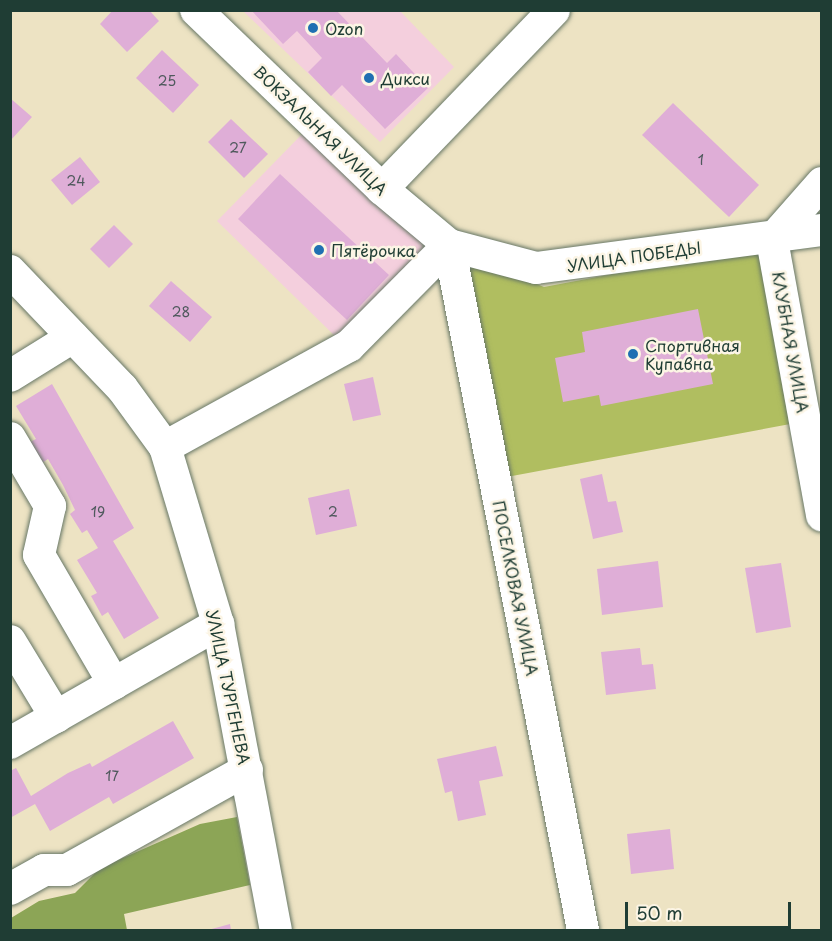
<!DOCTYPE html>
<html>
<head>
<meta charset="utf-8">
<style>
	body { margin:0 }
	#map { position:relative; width:832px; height:941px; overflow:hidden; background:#ede3c3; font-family:"Playpen Sans",sans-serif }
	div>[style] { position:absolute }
	.built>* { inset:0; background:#f4cfdd }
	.green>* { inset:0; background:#b0be60 }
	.forest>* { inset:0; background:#8ca556 }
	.building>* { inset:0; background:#dfaed7 }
	.roads { filter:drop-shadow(0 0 2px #677766) drop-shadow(0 0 2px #677766) }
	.minor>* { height:32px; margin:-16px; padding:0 16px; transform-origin:16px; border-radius:16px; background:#fff }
	.dots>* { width:16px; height:16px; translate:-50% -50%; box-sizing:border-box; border:3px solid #fcf5e5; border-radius:50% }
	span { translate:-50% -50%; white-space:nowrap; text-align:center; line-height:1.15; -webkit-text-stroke:5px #fcf5e5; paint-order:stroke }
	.number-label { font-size:14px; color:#4f595d }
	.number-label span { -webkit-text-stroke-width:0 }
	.poi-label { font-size:16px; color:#1f3d34 }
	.left { translate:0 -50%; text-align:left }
	.street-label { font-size:16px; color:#1f3d34 }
	.frame { position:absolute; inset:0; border:12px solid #1f3d34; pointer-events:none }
	.scale { position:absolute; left:625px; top:902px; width:166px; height:27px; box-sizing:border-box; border:3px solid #1f3d34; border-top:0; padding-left:8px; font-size:18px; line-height:21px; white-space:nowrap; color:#1f3d34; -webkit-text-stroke:4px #fcf5e5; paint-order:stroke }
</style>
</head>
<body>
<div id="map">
	<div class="built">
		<div style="clip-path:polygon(243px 11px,400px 11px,454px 67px,380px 142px)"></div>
		<div style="clip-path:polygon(308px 128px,429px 246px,338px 339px,217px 221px)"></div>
	</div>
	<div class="green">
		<div style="clip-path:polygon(767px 245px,801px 422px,501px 478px,460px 262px,498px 268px,544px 287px)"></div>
	</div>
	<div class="forest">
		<div style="clip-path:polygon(237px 817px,250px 885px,124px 914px,127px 930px,11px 930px,11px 918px,39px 901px,75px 893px,100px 868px,200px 824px)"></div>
	</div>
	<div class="building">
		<div style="clip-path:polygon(113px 10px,149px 10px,159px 21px,127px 52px,100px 24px)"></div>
		<div style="clip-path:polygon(251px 10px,336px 10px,387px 63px,396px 54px,428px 88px,385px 129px,342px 85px,331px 96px,308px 72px,322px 58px,297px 31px,283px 44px)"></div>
		<div style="clip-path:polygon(162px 50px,199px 85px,173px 113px,136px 78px)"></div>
		<div style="clip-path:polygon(10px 98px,32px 117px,10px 141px)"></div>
		<div style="clip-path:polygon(673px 103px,759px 185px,729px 217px,642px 135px)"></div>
		<div style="clip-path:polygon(231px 119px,268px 154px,244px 178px,208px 142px)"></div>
		<div style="clip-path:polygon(80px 157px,100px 182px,72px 205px,51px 180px)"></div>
		<div style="clip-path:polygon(280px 174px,389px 275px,347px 320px,238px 219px)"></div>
		<div style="clip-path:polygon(114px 225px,133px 244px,109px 268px,90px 249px)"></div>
		<div style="clip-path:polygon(171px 281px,212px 317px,190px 342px,149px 306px)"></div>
		<div style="clip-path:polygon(698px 309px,713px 384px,601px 406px,599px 395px,563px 402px,555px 358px,585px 352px,582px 332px)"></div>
		<div style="clip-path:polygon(373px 377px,381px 415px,353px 421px,344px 384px)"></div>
		<div style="clip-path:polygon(52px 384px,134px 528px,113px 541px,159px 618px,124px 639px,108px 612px,102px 616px,91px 596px,97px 593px,77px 560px,98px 548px,87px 530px,82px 533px,70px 514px,75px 510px,63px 485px,48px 459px,42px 463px,30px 442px,36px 439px,16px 406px)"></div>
		<div style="clip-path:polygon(602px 474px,608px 502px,616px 501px,623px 532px,593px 539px,580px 479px)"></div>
		<div style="clip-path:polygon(349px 489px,357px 526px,316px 535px,308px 498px)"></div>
		<div style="clip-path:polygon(658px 561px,663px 607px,602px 615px,597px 569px)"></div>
		<div style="clip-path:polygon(781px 563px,791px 627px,756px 633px,745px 568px)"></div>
		<div style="clip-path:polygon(640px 648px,642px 665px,653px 664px,656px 689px,606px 695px,601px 652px)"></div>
		<div style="clip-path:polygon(173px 721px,194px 758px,113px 804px,109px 797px,50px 831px,35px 804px,10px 818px,10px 771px,16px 768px,31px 796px,68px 773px,90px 763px,92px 767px)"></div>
		<div style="clip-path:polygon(496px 746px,503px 776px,479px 781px,486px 815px,458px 821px,452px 791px,445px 793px,437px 759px)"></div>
		<div style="clip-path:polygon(670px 829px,674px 869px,631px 874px,627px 834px)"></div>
		<div style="clip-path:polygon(230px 924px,231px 930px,208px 930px)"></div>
	</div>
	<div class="roads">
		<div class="minor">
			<div style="left:196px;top:10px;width:258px;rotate:43.9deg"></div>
			<div style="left:382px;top:189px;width:87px;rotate:39.9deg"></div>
			<div style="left:449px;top:245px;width:90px;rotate:14.8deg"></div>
			<div style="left:536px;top:268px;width:289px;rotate:-7.6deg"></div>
			<div style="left:822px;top:183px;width:76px;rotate:131.3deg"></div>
			<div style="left:772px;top:240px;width:280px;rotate:79.7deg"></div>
			<div style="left:382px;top:189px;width:248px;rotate:-46.1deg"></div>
			<div style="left:449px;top:245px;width:698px;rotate:78.93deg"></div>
			<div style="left:10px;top:271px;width:162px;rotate:46.3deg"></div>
			<div style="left:122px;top:388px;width:73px;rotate:53.9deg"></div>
			<div style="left:165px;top:447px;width:185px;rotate:73.3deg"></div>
			<div style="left:218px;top:624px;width:311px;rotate:79.3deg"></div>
			<div style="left:10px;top:376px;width:74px;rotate:-31.8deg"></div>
			<div style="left:10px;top:438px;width:79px;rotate:59.5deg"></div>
			<div style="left:50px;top:506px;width:50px;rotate:102.7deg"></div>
			<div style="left:39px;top:555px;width:149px;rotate:59.8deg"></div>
			<div style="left:165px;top:447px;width:210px;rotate:-28.8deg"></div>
			<div style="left:349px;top:346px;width:142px;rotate:-45.3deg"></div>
			<div style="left:10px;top:641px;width:89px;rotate:58.8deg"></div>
			<div style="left:10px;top:743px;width:240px;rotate:-29.8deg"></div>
			<div style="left:10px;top:889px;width:39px;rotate:-29deg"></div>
			<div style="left:44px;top:870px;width:23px"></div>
			<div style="left:67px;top:870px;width:206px;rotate:-29.1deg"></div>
		</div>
	</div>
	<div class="dots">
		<div style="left:313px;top:28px;background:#1f6fb2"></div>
		<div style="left:369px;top:78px;background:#1f6fb2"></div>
		<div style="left:319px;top:250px;background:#1f6fb2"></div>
		<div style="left:633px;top:354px;background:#1f6fb2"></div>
	</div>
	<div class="number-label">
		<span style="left:167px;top:81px">25</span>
		<span style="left:238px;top:148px">27</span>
		<span style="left:701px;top:160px">1</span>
		<span style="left:76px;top:181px">24</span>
		<span style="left:181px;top:312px">28</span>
		<span style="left:98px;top:512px">19</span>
		<span style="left:333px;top:512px">2</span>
		<span style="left:112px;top:776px">17</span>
	</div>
	<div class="poi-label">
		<span class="left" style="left:325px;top:28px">Ozon</span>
		<span class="left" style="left:381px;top:78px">Дикси</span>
		<span class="left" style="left:331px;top:250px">Пятёрочка</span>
		<span class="left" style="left:645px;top:354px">Спортивная<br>Купавна</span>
	</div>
	<div class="street-label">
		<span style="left:321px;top:130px;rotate:44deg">ВОКЗАЛЬНАЯ УЛИЦА</span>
		<span style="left:634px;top:256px;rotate:-8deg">УЛИЦА ПОБЕДЫ</span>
		<span style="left:791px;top:342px;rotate:80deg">КЛУБНАЯ УЛИЦА</span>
		<span style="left:516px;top:588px;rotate:79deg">ПОСЕЛКОВАЯ УЛИЦА</span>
		<span style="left:229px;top:687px;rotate:78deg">УЛИЦА ТУРГЕНЕВА</span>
	</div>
	<div class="frame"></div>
	<div class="scale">50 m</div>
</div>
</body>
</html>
